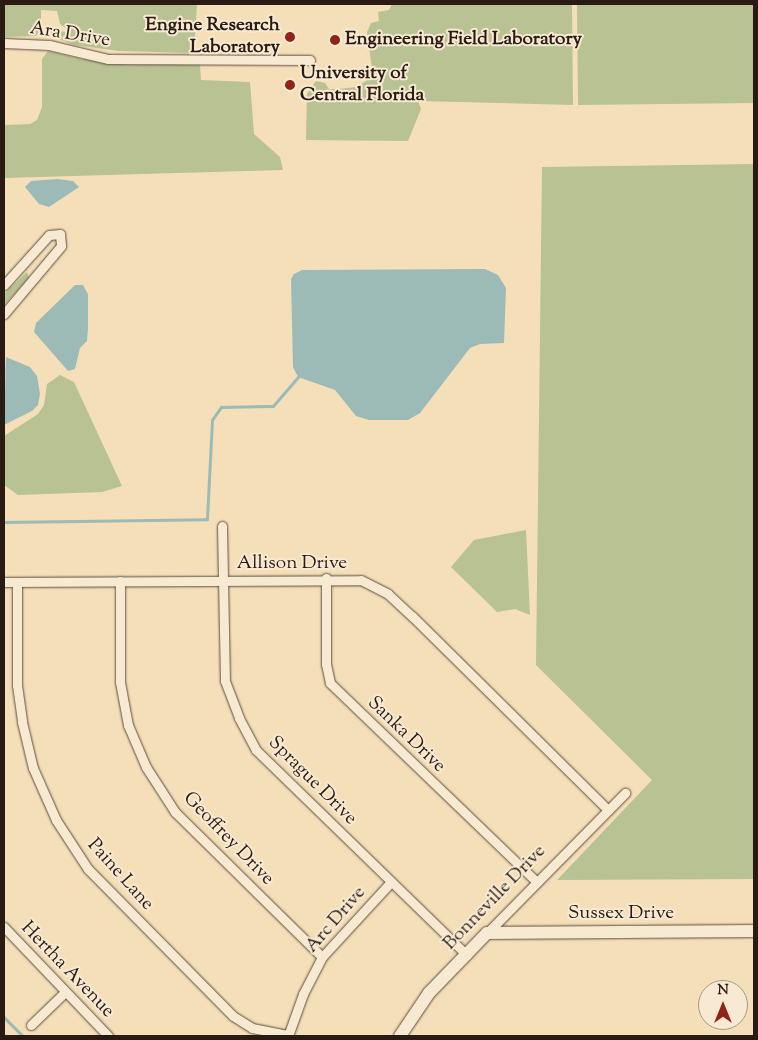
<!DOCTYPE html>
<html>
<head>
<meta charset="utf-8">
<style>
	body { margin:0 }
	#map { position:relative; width:758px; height:1040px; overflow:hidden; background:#f5dfb9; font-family:"Sorts Mill Goudy",serif }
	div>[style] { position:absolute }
	.green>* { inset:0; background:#b8c292 }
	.water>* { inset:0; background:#9dbbb6 }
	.stream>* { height:2.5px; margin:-1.25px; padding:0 1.25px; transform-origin:1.25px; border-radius:1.25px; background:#9dbbb6 }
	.roads { filter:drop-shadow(0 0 1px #5c4c3c) drop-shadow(0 0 1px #5c4c3c) }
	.street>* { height:9px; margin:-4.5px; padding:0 4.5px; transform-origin:4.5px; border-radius:4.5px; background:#f8ead2 }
	.secondary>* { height:12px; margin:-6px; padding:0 6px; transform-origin:6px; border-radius:6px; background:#f8ead2 }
	.dots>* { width:14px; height:14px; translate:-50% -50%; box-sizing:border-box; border:2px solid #f8ead2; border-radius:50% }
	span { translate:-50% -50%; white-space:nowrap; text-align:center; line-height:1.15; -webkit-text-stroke:4px #f8ead2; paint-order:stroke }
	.poi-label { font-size:19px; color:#291b13; font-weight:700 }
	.right { translate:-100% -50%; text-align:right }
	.left { translate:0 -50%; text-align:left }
	.street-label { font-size:19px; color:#291b13 }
	.frame { position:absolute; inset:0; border:5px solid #291b13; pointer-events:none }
	.north { position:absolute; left:698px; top:980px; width:50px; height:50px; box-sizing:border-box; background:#f8ead2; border:1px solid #a59786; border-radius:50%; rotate:0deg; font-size:14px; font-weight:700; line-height:20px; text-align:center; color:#291b13 }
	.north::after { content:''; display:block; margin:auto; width:18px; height:22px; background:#8f2418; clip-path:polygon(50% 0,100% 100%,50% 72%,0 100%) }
</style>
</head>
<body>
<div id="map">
	<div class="green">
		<div style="clip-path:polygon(4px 4px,197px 4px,194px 53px,119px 51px,74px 45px,54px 37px,50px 31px,71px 32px,60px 24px,57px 11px,41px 10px,41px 30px,36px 36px,4px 37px)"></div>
		<div style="clip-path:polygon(392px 4px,572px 4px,573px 105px,418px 101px,421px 109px,408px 141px,306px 140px,307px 94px,316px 81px,325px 83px,329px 89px,338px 89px,357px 87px,373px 76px,367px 32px,371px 23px,379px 21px,378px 12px,389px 10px)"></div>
		<div style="clip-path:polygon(577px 4px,754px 4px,754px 103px,578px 105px)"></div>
		<div style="clip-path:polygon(48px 51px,81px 59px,130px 65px,200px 64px,201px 80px,250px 82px,254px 134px,280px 157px,283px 170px,4px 178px,4px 125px,30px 124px,37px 120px,42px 107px,42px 59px)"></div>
		<div style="clip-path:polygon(754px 164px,754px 879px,557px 880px,652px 780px,536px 665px,542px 167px)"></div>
		<div style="clip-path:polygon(27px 272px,29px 278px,4px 305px,4px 294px)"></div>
		<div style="clip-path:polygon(60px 375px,74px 382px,122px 486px,102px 492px,18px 495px,4px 485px,4px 436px,38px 414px,44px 405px,47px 384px)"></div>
		<div style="clip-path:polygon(526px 530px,530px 615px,515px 609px,497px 612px,451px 567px,474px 540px)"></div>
	</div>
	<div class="water">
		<div style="clip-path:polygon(57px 179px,73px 181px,79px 187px,49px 207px,39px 204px,25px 187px,31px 181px)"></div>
		<div style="clip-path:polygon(485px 269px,498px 275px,506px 288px,504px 343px,480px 344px,470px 348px,420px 413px,408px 420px,369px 420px,356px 416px,335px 390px,298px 377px,293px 367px,291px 279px,294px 274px,302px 270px)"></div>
		<div style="clip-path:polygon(75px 285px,83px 285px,88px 294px,88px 329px,87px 341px,80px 348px,75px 369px,68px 371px,34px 332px,36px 323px)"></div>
		<div style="clip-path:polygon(6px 357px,30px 367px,37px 376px,40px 394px,38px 405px,32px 411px,4px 425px)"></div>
	</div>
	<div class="stream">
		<div style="left:4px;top:522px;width:203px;rotate:-0.8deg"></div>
		<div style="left:207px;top:519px;width:99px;rotate:-87.1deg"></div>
		<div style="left:212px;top:420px;width:16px;rotate:-55deg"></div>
		<div style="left:221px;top:407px;width:52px;rotate:-1.1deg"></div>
		<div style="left:273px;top:406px;width:38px;rotate:-49deg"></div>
		<div style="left:4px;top:1017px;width:27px;rotate:45deg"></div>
	</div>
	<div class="roads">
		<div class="street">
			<div style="left:4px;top:43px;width:45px;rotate:2.5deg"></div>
			<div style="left:49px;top:45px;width:61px;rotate:13.3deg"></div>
			<div style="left:108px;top:59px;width:202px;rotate:0.3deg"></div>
			<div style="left:4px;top:285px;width:67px;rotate:-48deg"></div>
			<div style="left:49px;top:235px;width:11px;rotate:-5deg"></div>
			<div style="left:60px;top:234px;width:12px;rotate:85deg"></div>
			<div style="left:61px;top:246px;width:89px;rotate:130deg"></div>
			<div style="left:222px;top:526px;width:155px;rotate:88.9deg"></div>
			<div style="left:225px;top:681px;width:40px;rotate:69deg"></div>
			<div style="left:239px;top:718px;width:36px;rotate:62deg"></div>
			<div style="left:256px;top:750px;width:294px;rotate:44.2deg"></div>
			<div style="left:326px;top:578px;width:86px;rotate:90deg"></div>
			<div style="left:326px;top:664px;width:19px;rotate:78deg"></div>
			<div style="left:330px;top:683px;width:287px;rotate:43.9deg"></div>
			<div style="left:120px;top:581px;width:101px;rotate:90deg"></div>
			<div style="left:120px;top:682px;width:44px;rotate:79.5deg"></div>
			<div style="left:128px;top:725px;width:46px;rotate:66.8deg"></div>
			<div style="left:146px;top:767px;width:54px;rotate:57.2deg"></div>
			<div style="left:175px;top:812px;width:206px;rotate:44.6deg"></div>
			<div style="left:4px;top:582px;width:357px;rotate:-0.3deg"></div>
			<div style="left:361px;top:580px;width:30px;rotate:27deg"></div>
			<div style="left:388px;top:594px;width:33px;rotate:43deg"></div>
			<div style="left:412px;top:616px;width:276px;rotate:44.7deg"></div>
			<div style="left:17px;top:582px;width:103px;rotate:90deg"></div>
			<div style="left:17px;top:685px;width:37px;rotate:82deg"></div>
			<div style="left:22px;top:722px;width:47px;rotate:76.6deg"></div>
			<div style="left:33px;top:768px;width:57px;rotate:66.1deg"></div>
			<div style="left:56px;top:820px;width:59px;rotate:56.9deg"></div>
			<div style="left:88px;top:869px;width:206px;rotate:45.4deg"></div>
			<div style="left:233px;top:1016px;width:22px;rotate:32deg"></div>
			<div style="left:252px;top:1028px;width:37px;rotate:11deg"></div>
			<div style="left:4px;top:927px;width:151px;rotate:46.3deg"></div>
			<div style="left:487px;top:933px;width:197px;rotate:-45.4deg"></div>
			<div style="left:31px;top:1025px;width:46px;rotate:-44.1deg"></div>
			<div style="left:288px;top:1036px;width:45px;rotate:-70.3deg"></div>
			<div style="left:303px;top:994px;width:42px;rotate:-62.8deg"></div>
			<div style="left:322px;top:957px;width:102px;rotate:-47.4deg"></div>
		</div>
		<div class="secondary">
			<div style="left:400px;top:1036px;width:52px;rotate:-56deg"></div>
			<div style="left:429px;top:993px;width:83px;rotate:-46deg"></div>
			<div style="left:487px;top:933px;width:267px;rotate:-0.4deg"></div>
		</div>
	</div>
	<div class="dots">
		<div style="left:290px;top:37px;background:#8f2418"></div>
		<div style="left:335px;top:40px;background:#8f2418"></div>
		<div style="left:290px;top:85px;background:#8f2418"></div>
	</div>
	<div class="poi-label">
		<span class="right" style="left:280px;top:37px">Engine Research<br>Laboratory</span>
		<span class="left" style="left:345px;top:40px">Engineering Field Laboratory</span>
		<span class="left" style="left:300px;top:85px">University of<br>Central Florida</span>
	</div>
	<div class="street-label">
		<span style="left:70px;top:35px;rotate:9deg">Ara Drive</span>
		<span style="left:292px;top:564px">Allison Drive</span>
		<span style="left:406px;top:735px;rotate:44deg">Sanka Drive</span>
		<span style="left:312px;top:781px;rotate:45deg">Sprague Drive</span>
		<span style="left:228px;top:839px;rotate:46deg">Geoffrey Drive</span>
		<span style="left:120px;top:875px;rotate:48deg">Paine Lane</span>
		<span style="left:495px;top:898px;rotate:-46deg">Bonneville Drive</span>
		<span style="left:621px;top:914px">Sussex Drive</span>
		<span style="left:336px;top:920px;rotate:-49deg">Arc Drive</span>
		<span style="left:67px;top:970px;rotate:46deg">Hertha Avenue</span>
	</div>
	<div class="frame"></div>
	<div class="north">N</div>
</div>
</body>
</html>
